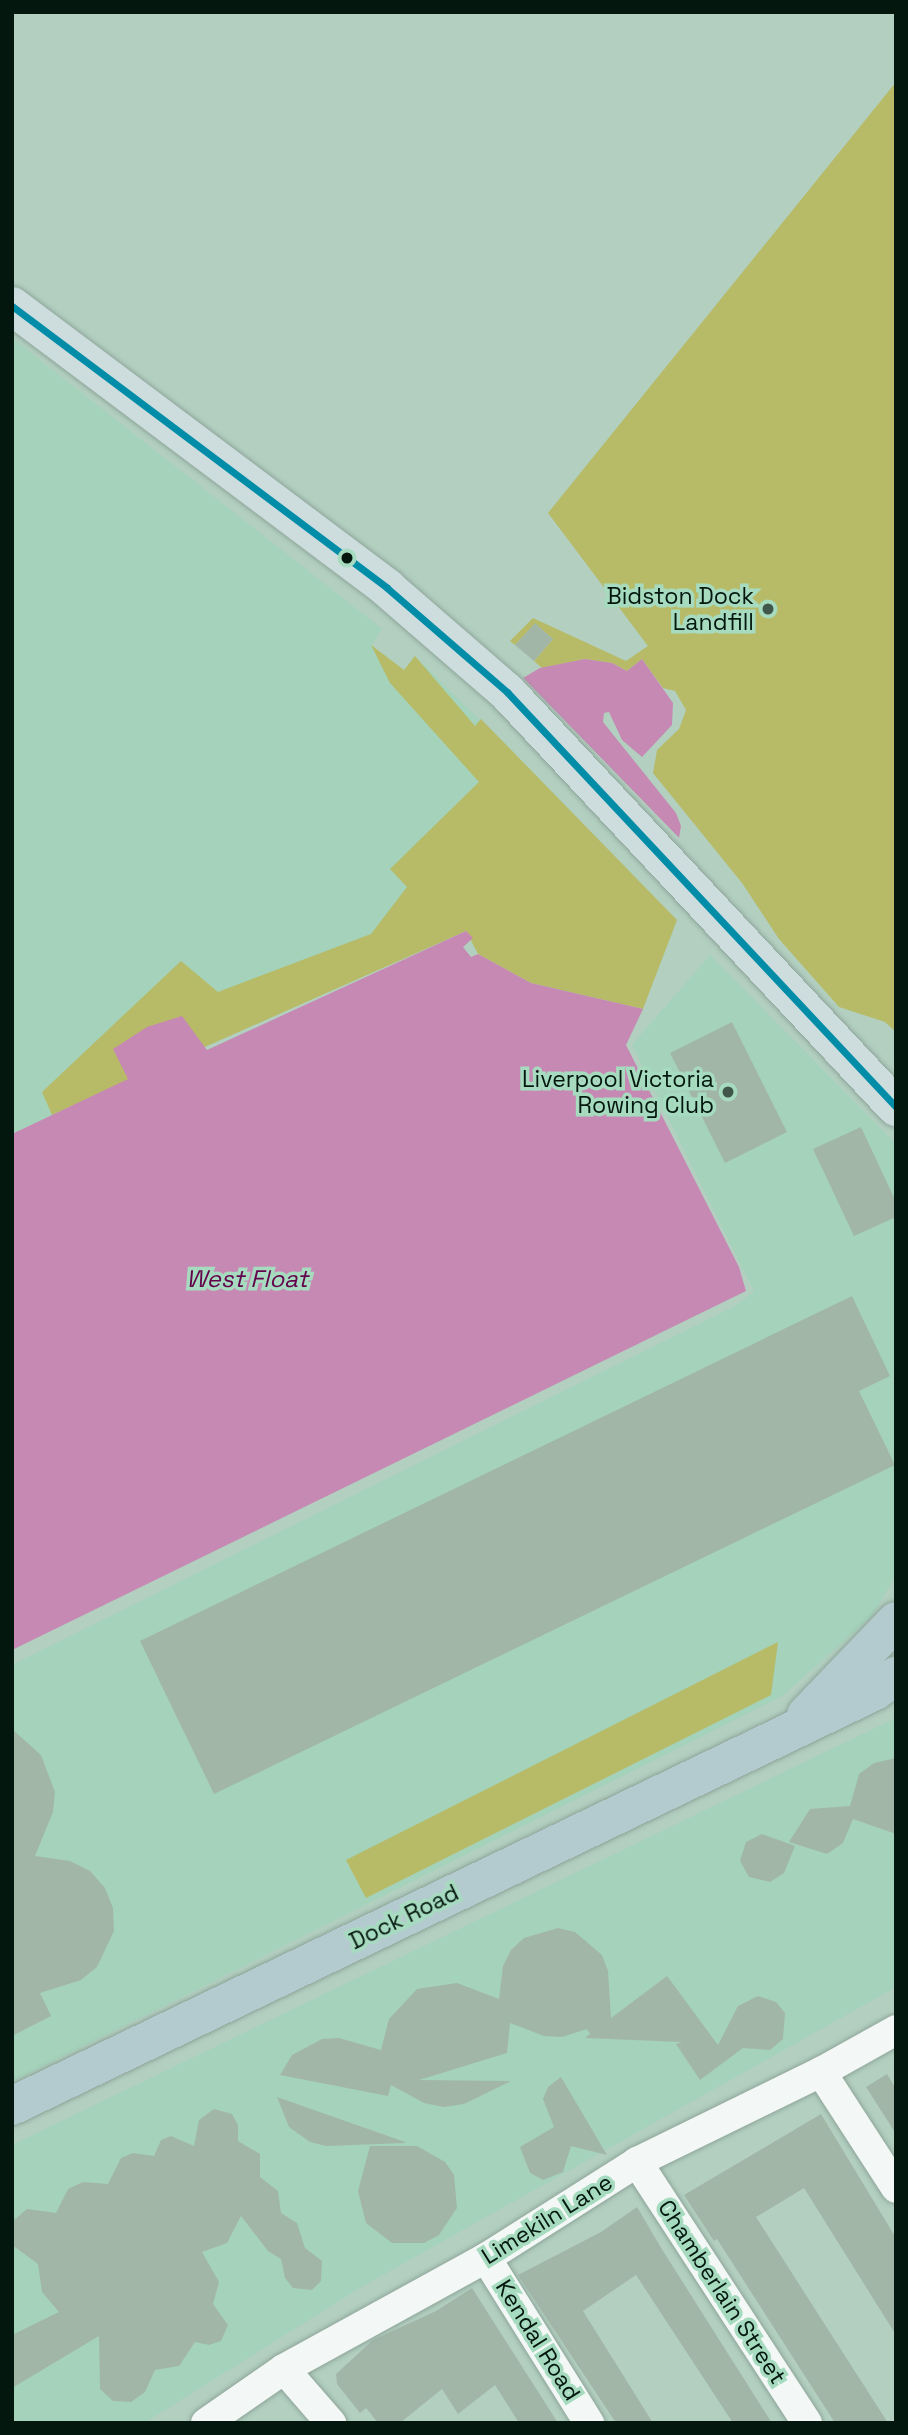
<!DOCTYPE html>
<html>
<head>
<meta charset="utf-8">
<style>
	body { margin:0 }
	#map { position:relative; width:908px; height:2435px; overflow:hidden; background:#b2cfc0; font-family:"Space Grotesk",sans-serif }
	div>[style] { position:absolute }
	.built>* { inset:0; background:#a4d2ba }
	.green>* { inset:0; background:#b7bb67 }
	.water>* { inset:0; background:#c689b3 }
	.pier>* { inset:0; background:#b2cfc0 }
	.building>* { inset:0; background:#a2b6a8 }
	.roads { filter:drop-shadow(0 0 2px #8ea599) drop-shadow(0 0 2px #8ea599) }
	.street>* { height:30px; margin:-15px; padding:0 15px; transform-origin:15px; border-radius:15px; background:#f3f8f6 }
	.primary>* { height:38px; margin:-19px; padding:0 19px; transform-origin:19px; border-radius:19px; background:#cddddd }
	.highway>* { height:38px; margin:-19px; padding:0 19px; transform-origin:19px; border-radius:19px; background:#b3cbce }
	.bus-1>* { height:7px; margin:-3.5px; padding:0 3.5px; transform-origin:3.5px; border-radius:3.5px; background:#018ca8 }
	.dots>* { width:19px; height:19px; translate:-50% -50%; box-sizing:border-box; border:4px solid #a6dbbf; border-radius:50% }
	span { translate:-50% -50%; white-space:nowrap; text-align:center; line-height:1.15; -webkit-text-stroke:7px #a6dbbf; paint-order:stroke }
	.poi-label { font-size:23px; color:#04170e }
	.right { translate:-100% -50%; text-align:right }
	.street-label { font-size:23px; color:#04170e }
	.water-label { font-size:24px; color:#63034c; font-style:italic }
	.frame { position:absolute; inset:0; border:14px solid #04170e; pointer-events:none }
</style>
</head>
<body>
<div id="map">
	<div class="built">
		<div style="clip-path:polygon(12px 338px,382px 629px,371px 645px,404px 670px,415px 656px,579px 819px,128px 1079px,12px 1134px)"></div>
		<div style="clip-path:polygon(710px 955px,896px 1144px,896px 1575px,872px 1616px,782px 1696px,12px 2082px,12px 1665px,737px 1305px,754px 1291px,632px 1045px)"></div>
		<div style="clip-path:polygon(896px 1718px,896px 1987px,363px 2286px,144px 2423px,12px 2423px,12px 2145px)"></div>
	</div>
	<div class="green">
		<div style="clip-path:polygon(896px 82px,896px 1032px,885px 1022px,839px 1007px,779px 939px,742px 883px,653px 773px,657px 750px,679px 729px,686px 710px,675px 691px,663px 688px,642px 659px,627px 671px,612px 663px,585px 659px,542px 668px,534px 661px,553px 639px,535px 624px,515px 645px,510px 641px,533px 618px,626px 661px,648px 646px,548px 513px)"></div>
		<div style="clip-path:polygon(371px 645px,404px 670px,415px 656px,475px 726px,481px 719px,677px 920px,643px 1009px,531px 983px,478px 954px,466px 931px,52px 1115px,42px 1092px,181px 961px,218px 992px,371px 934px,407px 887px,390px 869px,479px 782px,390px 683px)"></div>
		<div style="clip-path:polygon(778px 1642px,771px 1695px,366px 1898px,346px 1860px)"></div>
	</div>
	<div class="water">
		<div style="clip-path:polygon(585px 659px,612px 663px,627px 671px,642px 659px,673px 703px,672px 725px,642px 757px,622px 740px,609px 712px,604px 713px,603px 722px,676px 813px,681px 826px,679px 838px,523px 678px,540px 668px)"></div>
		<div style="clip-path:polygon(466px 931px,473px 938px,463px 947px,471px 957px,478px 954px,531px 983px,643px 1009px,626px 1045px,739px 1267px,746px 1291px,12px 1650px,12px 1134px,128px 1079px,113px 1049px,147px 1027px,182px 1016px,207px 1050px)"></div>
	</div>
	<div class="pier">
		<div style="clip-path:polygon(523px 678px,681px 840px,676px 840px)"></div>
	</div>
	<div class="building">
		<div style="clip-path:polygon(535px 623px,553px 639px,534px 661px,515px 645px)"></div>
		<div style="clip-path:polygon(732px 1022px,787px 1132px,725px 1163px,670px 1053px)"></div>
		<div style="clip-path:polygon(861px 1127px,896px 1202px,896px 1217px,854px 1236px,813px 1149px)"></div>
		<div style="clip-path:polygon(852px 1296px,890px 1376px,859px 1391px,895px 1465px,214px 1794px,140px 1641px)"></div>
		<div style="clip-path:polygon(12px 1729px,41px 1755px,55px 1792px,53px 1812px,35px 1856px,70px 1861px,90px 1871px,105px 1888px,113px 1908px,114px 1931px,97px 1967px,81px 1980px,40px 1993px,51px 2016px,12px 2036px)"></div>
		<div style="clip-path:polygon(896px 1758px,896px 1834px,853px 1819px,843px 1843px,827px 1854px,789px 1842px,810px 1809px,850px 1806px,859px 1774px,874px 1763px)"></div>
		<div style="clip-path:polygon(762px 1834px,795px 1846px,784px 1873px,770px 1882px,749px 1877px,740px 1861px,746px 1842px)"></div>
		<div style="clip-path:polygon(558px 1928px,575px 1932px,602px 1955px,608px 1971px,611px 2018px,667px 1976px,718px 2045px,738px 2006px,758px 1996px,776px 2002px,785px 2013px,783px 2039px,770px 2050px,743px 2048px,700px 2080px,676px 2044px,682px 2042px,585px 2038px,590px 2034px,587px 2029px,562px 2037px,544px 2036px,510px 2023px,507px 2053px,419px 2080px,511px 2081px,464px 2104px,444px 2107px,424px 2103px,391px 2085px,388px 2096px,280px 2075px,292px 2055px,322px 2039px,339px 2038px,381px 2050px,389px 2019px,417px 1989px,457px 1983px,499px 1999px,503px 1966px,511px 1950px,524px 1938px)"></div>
		<div style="clip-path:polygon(887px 2074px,896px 2089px,896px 2134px,866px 2087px)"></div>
		<div style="clip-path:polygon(561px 2077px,607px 2155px,571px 2146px,563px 2172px,543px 2180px,530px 2173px,520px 2147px,554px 2127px,543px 2099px,548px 2087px)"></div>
		<div style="clip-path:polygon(277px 2097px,405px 2142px,404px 2143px,326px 2146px,310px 2142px,289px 2127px)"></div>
		<div style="clip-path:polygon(214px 2109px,232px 2114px,238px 2125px,238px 2141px,260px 2154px,260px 2177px,278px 2191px,281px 2213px,297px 2223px,305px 2248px,322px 2261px,321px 2281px,312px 2290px,293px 2288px,285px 2278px,281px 2259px,268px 2251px,241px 2216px,227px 2243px,202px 2252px,219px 2282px,213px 2304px,228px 2325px,221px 2341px,209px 2345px,195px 2342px,179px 2366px,155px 2370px,145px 2392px,131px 2402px,113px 2401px,100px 2389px,99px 2336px,12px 2388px,12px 2335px,59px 2312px,42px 2292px,38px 2264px,12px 2245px,14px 2220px,27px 2209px,56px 2213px,68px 2189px,83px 2182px,108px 2184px,121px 2158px,133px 2153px,154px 2156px,161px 2140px,171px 2136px,194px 2146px,199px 2120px)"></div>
		<div style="clip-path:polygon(821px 2114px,896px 2238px,896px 2335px,804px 2188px,756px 2217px,888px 2423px,835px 2423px,717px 2239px,714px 2241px,684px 2195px)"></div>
		<div style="clip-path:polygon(370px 2146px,417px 2146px,445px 2162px,454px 2175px,457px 2208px,439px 2235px,424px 2243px,392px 2243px,366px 2223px,358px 2191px)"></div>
		<div style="clip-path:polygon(637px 2207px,663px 2251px,772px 2423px,733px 2423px,636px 2275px,583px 2311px,653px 2423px,616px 2423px,518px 2275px,601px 2232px)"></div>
		<div style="clip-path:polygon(472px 2288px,558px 2423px,519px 2423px,495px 2385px,458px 2414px,442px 2389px,400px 2423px,378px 2423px,366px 2408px,360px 2413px,337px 2384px,336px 2374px,373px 2340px,436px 2311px)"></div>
	</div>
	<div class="roads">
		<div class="street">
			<div style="left:821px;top:2072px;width:138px;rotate:57.1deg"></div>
			<div style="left:637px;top:2162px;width:311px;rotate:56.9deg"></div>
			<div style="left:486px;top:2258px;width:195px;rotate:58deg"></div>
			<div style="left:284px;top:2369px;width:72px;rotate:49deg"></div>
			<div style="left:206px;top:2423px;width:95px;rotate:-34.7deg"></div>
			<div style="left:284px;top:2369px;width:230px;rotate:-28.8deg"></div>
			<div style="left:486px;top:2258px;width:179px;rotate:-32.4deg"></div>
			<div style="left:637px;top:2162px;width:205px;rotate:-26.1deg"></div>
			<div style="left:821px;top:2072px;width:86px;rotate:-29.2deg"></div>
		</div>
		<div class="primary">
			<div style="left:12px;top:306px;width:469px;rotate:36.9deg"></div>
			<div style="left:387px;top:588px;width:159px;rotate:40.9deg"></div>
			<div style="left:507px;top:692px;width:569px;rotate:46.85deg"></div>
		</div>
		<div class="highway">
			<div style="left:806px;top:1715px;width:130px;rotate:-46.2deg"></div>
			<div style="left:12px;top:2106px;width:958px;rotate:-25.68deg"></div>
			<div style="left:875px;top:1691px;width:26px;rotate:-36deg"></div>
		</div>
	</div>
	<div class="bus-1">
		<div style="left:12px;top:306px;width:469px;rotate:36.9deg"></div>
		<div style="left:387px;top:588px;width:159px;rotate:40.9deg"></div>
		<div style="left:507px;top:692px;width:569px;rotate:46.85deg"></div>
	</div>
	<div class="dots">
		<div style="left:347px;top:558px;background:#04170e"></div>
		<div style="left:768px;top:609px;background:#41574c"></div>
		<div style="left:728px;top:1092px;background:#41574c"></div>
	</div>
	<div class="poi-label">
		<span class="right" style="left:754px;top:609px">Bidston Dock<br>Landfill</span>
		<span class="right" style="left:714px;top:1092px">Liverpool Victoria<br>Rowing Club</span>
	</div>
	<div class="street-label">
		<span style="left:404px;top:1917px;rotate:-26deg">Dock Road</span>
		<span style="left:547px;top:2219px;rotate:-32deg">Limekiln Lane</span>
		<span style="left:722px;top:2292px;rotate:57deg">Chamberlain Street</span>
		<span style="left:538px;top:2340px;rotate:58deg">Kendal Road</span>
	</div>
	<div class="water-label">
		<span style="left:247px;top:1279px">West Float</span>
	</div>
	<div class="frame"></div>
</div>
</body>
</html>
